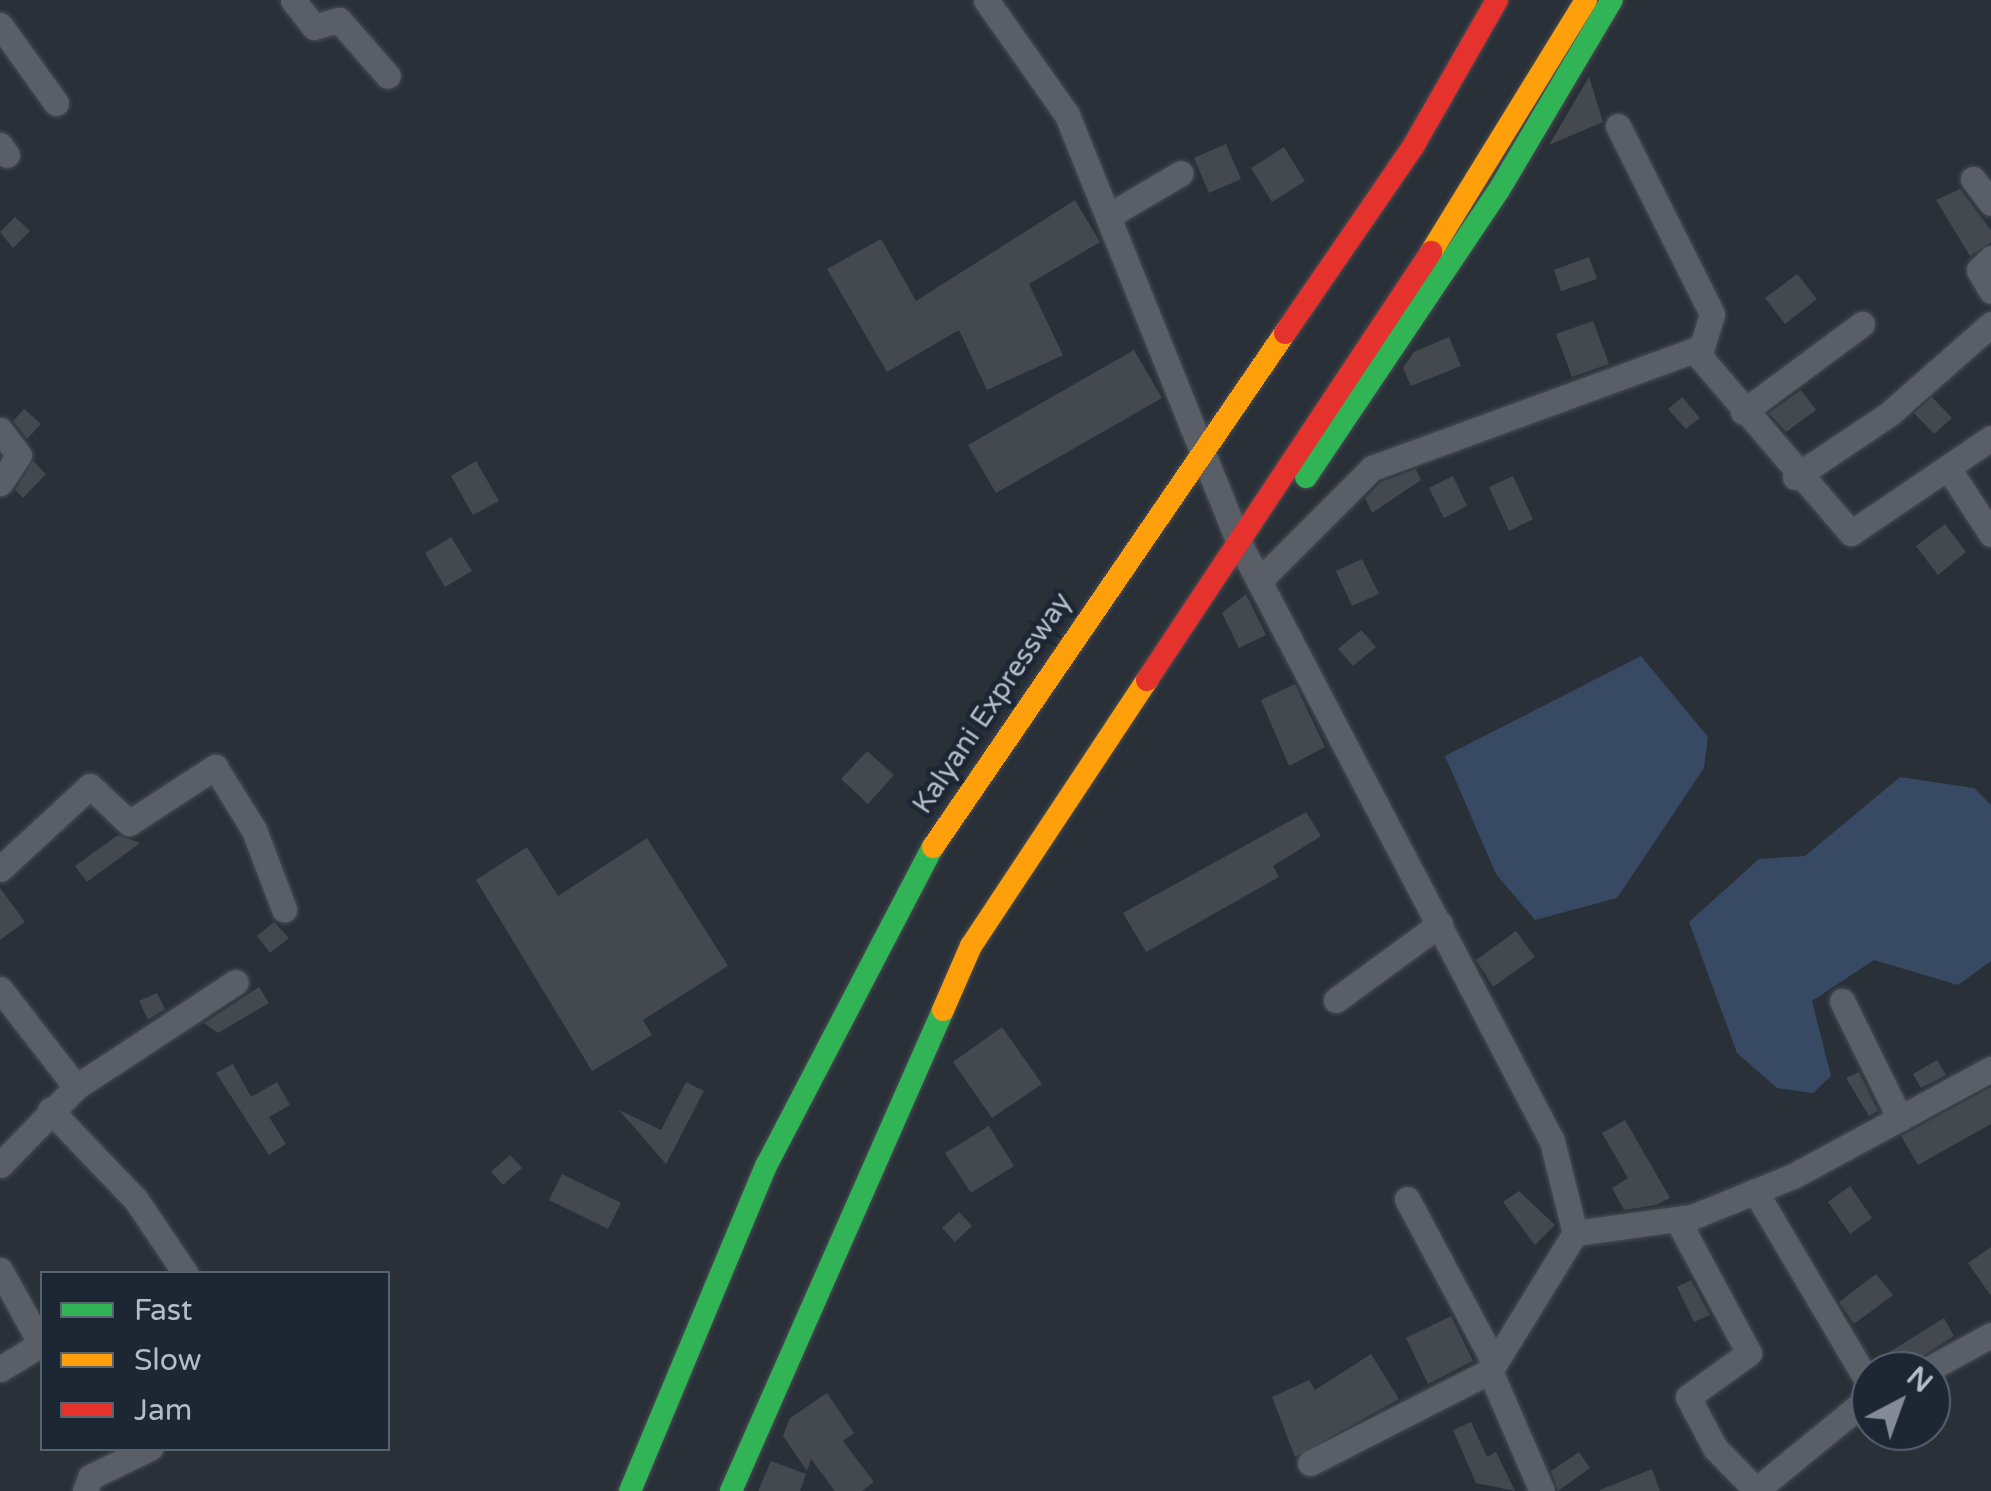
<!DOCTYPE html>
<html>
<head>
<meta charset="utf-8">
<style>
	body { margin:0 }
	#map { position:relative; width:1991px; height:1491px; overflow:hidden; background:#2a3038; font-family:"Varela Round",sans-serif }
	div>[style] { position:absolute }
	.water>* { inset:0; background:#384963 }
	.building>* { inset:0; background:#444950 }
	.roads { filter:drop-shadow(0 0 2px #484c53) drop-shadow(0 0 2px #484c53) }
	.street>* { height:25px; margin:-12.5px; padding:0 12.5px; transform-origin:12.5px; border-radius:12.5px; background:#5a5e66 }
	.fast>* { height:22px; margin:-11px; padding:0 11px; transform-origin:11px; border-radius:11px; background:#30b455 }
	.slow>* { height:22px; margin:-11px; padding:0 11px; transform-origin:11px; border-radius:11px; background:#ff9f0a }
	.jam>* { height:22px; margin:-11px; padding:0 11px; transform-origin:11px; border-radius:11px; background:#e5322d }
	span { translate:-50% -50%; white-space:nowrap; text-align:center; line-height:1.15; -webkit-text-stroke:10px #1d2633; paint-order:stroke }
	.street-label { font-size:28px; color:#b4bcc9 }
	.legend { position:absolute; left:40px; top:1271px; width:350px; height:180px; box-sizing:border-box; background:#1d2633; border:2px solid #59626f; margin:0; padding:12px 18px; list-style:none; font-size:30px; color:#b4bcc9 }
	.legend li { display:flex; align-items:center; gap:20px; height:50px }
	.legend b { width:50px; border:2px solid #59626f }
	.north { position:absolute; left:1851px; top:1351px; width:100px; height:100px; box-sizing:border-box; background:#1d2633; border:2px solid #59626f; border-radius:50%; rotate:41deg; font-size:28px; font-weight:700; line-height:40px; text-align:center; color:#b4bcc9 }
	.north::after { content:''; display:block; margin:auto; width:35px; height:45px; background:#848b96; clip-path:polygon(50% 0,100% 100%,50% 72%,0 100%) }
</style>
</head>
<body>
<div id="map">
	<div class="water">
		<div style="clip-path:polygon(1641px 656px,1708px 737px,1704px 768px,1617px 898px,1535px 920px,1496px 874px,1445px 756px)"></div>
		<div style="clip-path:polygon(1900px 777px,1974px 788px,1991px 805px,1991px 961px,1958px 985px,1874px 960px,1812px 1001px,1831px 1076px,1813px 1093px,1777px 1088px,1737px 1053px,1689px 922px,1759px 859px,1805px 856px)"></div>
	</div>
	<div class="building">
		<div style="clip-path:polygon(1589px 77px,1603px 122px,1549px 145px)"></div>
		<div style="clip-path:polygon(1226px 144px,1241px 179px,1209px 193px,1194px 158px)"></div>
		<div style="clip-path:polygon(1284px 147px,1305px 181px,1272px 202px,1251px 168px)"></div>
		<div style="clip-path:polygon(1960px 189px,1991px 230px,1991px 242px,1970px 256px,1936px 200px)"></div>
		<div style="clip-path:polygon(1075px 200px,1100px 242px,1029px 284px,1063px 355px,987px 390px,959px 330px,887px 372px,827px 269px,881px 239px,916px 301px)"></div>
		<div style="clip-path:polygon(15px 217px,30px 231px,13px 248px,0 232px)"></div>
		<div style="clip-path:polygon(1589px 257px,1597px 279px,1561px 291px,1554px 270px)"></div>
		<div style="clip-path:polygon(1797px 274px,1817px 299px,1785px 324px,1765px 298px)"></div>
		<div style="clip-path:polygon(1593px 321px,1609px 364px,1572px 377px,1556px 334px)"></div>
		<div style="clip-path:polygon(1449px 337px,1461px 366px,1411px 386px,1403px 368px,1414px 352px)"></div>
		<div style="clip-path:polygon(1134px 350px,1162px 398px,996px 493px,968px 445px)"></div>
		<div style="clip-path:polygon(1801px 390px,1816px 410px,1786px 432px,1769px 413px)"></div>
		<div style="clip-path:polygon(1682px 397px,1700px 418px,1686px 429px,1668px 409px)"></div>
		<div style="clip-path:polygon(1932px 397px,1952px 418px,1934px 434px,1914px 413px)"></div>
		<div style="clip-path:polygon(24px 409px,41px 424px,27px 439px,13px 421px)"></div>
		<div style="clip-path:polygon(33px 461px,46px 474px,23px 498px,15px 490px)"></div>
		<div style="clip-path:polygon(476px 461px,499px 501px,473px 515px,451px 476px)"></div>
		<div style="clip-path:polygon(1416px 469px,1421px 480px,1372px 513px,1365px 498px,1381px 482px)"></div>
		<div style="clip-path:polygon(1453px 476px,1467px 506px,1444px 518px,1429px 488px)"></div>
		<div style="clip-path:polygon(1513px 476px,1533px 519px,1509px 531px,1489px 487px)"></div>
		<div style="clip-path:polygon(1945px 524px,1966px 552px,1938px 575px,1916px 546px)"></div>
		<div style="clip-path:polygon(451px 537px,472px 571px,445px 587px,425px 553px)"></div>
		<div style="clip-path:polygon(1362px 559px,1379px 594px,1352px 606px,1336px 571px)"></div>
		<div style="clip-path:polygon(1246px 594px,1266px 635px,1239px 648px,1222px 613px)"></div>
		<div style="clip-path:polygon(1361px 630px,1376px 647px,1353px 666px,1338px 649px)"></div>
		<div style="clip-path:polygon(1295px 684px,1325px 747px,1289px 766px,1261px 700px)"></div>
		<div style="clip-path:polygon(867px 751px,894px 775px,868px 804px,841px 779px)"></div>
		<div style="clip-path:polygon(1306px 812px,1321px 836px,1273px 866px,1279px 877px,1146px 952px,1123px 913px)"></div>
		<div style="clip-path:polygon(118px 835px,140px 843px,87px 882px,75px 866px)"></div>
		<div style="clip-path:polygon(647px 838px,728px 966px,643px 1020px,652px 1035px,592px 1071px,476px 880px,527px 847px,558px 896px)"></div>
		<div style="clip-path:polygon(0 888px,25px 922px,0 940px)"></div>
		<div style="clip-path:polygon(274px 922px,289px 938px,270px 953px,257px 936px)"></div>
		<div style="clip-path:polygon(1516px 931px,1535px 957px,1493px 987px,1476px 960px)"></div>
		<div style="clip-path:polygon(259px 987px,269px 1003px,218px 1033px,204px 1023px)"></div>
		<div style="clip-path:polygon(157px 993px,165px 1009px,148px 1020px,139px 1001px)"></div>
		<div style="clip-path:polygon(1002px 1027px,1042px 1084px,992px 1118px,953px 1062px)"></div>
		<div style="clip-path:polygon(1937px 1060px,1946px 1075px,1921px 1088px,1913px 1074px)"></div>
		<div style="clip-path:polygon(233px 1064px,251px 1097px,277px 1082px,290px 1105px,269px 1117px,286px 1144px,269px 1155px,216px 1073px)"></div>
		<div style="clip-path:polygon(1859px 1072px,1878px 1111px,1869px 1116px,1846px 1078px)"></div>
		<div style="clip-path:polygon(686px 1082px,704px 1091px,666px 1164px,619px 1110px,661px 1130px)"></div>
		<div style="clip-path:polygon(1991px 1087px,1991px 1124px,1918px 1165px,1901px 1136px)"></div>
		<div style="clip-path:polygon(1625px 1120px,1670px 1198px,1656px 1205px,1624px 1210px,1612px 1188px,1628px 1178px,1602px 1133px)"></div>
		<div style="clip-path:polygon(989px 1126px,1014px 1166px,971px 1193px,945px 1153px)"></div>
		<div style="clip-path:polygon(510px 1155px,522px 1168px,503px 1185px,491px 1172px)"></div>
		<div style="clip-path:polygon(562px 1174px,621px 1203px,608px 1229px,549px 1200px)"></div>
		<div style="clip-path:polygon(1850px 1186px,1872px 1218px,1850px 1234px,1828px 1202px)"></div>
		<div style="clip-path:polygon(1519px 1191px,1555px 1225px,1535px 1245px,1503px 1202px)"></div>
		<div style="clip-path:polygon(959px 1212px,972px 1226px,955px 1242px,942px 1228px)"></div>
		<div style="clip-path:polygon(1991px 1247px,1991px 1296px,1968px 1263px)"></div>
		<div style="clip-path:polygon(1876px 1274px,1893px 1295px,1854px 1324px,1839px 1302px)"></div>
		<div style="clip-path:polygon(1691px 1280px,1710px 1315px,1694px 1322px,1677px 1287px)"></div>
		<div style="clip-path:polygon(1451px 1316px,1473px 1361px,1428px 1384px,1406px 1338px)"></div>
		<div style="clip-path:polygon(1944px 1318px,1954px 1336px,1899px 1371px,1880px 1371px,1875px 1361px)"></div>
		<div style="clip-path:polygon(1371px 1354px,1399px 1399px,1295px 1457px,1272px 1397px,1309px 1380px,1315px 1390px)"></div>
		<div style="clip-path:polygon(827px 1393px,854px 1433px,843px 1441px,874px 1482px,862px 1491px,835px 1491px,811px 1459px,807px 1471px,783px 1436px,790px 1418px)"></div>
		<div style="clip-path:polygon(1471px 1422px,1487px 1457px,1496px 1452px,1515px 1491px,1476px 1483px,1453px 1430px)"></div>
		<div style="clip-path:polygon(1579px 1452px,1590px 1468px,1558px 1491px,1551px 1471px)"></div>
		<div style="clip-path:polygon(771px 1461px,806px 1474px,800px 1491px,758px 1491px)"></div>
		<div style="clip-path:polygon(1652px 1469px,1660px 1491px,1600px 1491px,1600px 1490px)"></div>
	</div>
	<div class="roads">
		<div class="street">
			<div style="left:293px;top:0;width:34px;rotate:52deg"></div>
			<div style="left:314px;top:27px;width:26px;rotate:-16deg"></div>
			<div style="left:339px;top:20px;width:74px;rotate:48.8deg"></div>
			<div style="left:986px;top:0;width:141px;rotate:54.8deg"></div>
			<div style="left:1067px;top:115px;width:459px;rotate:68.1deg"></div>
			<div style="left:1238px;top:541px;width:677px;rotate:62.38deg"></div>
			<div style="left:1552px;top:1141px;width:95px;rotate:76deg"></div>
			<div style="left:1575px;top:1233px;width:162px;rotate:121.6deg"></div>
			<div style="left:1490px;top:1371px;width:131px;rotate:66.6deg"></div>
			<div style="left:0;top:25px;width:96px;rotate:54.3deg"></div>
			<div style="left:1618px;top:126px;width:210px;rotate:63.4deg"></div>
			<div style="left:1712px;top:314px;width:39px;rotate:107deg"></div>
			<div style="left:0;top:145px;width:12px;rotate:55deg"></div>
			<div style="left:1973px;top:179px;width:30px;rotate:53deg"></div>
			<div style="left:1110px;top:215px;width:82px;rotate:-30.6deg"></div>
			<div style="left:1991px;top:258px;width:17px;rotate:135deg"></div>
			<div style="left:1979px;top:270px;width:24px;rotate:60deg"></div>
			<div style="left:1743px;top:412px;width:148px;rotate:-36.5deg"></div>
			<div style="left:0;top:430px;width:31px;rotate:53deg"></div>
			<div style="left:19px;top:455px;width:34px;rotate:124deg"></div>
			<div style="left:1950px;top:471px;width:75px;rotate:56.9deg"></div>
			<div style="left:1795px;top:477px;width:113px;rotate:-33.8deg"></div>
			<div style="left:1889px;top:414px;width:136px;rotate:-41.4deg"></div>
			<div style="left:1260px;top:580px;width:158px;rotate:-45deg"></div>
			<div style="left:1372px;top:468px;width:343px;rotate:-20.1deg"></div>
			<div style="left:1694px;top:350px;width:241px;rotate:49.4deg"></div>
			<div style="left:1851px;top:533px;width:169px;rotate:-34.2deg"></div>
			<div style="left:0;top:869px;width:122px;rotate:-42.7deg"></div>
			<div style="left:90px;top:786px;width:54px;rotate:43.5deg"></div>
			<div style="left:129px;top:823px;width:103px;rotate:-33.1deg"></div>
			<div style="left:215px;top:767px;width:74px;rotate:58.2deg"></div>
			<div style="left:254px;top:830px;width:85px;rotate:69.2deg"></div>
			<div style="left:0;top:989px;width:124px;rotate:52.2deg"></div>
			<div style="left:1336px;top:1000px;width:129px;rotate:-36.2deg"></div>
			<div style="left:1842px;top:1001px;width:131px;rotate:63.8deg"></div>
			<div style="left:50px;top:1110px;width:124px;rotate:46.3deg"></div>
			<div style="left:136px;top:1200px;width:89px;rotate:56deg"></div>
			<div style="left:0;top:1165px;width:109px;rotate:-45.7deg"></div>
			<div style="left:76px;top:1087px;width:191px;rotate:-33.3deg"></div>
			<div style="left:1755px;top:1191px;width:228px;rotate:59.4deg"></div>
			<div style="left:1407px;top:1199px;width:180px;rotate:61.9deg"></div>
			<div style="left:1677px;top:1219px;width:152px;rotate:61.8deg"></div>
			<div style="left:1749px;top:1353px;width:75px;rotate:144.2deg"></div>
			<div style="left:1688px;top:1397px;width:58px;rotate:62.1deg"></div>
			<div style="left:1715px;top:1448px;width:59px;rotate:45.7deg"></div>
			<div style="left:1575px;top:1233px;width:118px;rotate:-7.8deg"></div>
			<div style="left:1692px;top:1217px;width:109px;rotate:-22.1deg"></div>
			<div style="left:1793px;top:1176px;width:225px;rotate:-28.4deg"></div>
			<div style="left:0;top:1270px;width:85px;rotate:61deg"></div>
			<div style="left:41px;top:1344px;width:48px;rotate:148.6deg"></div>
			<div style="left:1925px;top:1371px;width:75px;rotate:-28.6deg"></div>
			<div style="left:1310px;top:1463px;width:202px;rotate:-27.1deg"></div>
			<div style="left:85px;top:1491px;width:15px;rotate:-70deg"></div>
			<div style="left:90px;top:1477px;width:67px;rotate:-25.8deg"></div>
			<div style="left:1755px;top:1491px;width:150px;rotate:-39.3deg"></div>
		</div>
		<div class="fast">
			<div style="left:1306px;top:477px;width:346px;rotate:-56.1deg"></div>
			<div style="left:1499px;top:190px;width:221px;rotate:-59.3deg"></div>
			<div style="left:630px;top:1491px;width:352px;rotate:-67.3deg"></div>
			<div style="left:766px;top:1166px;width:360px;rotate:-62.4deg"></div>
			<div style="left:731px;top:1491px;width:526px;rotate:-66.21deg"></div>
		</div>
		<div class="slow">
			<div style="left:1431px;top:252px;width:296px;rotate:-58.4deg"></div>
			<div style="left:933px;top:847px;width:623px;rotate:-55.6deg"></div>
			<div style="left:943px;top:1010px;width:70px;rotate:-66.4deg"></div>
			<div style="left:971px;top:946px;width:319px;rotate:-56.5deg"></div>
		</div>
		<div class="jam">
			<div style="left:1285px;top:333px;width:228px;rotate:-55.5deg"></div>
			<div style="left:1414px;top:145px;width:167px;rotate:-60.2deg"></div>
			<div style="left:1147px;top:680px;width:514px;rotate:-56.43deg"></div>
		</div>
	</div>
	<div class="street-label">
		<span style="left:992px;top:703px;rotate:-56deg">Kalyani Expressway</span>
	</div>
	<ul class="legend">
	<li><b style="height:12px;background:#30b455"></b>Fast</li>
	<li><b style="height:12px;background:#ff9f0a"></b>Slow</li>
	<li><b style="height:12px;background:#e5322d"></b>Jam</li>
	</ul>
	<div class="north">N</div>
</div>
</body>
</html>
